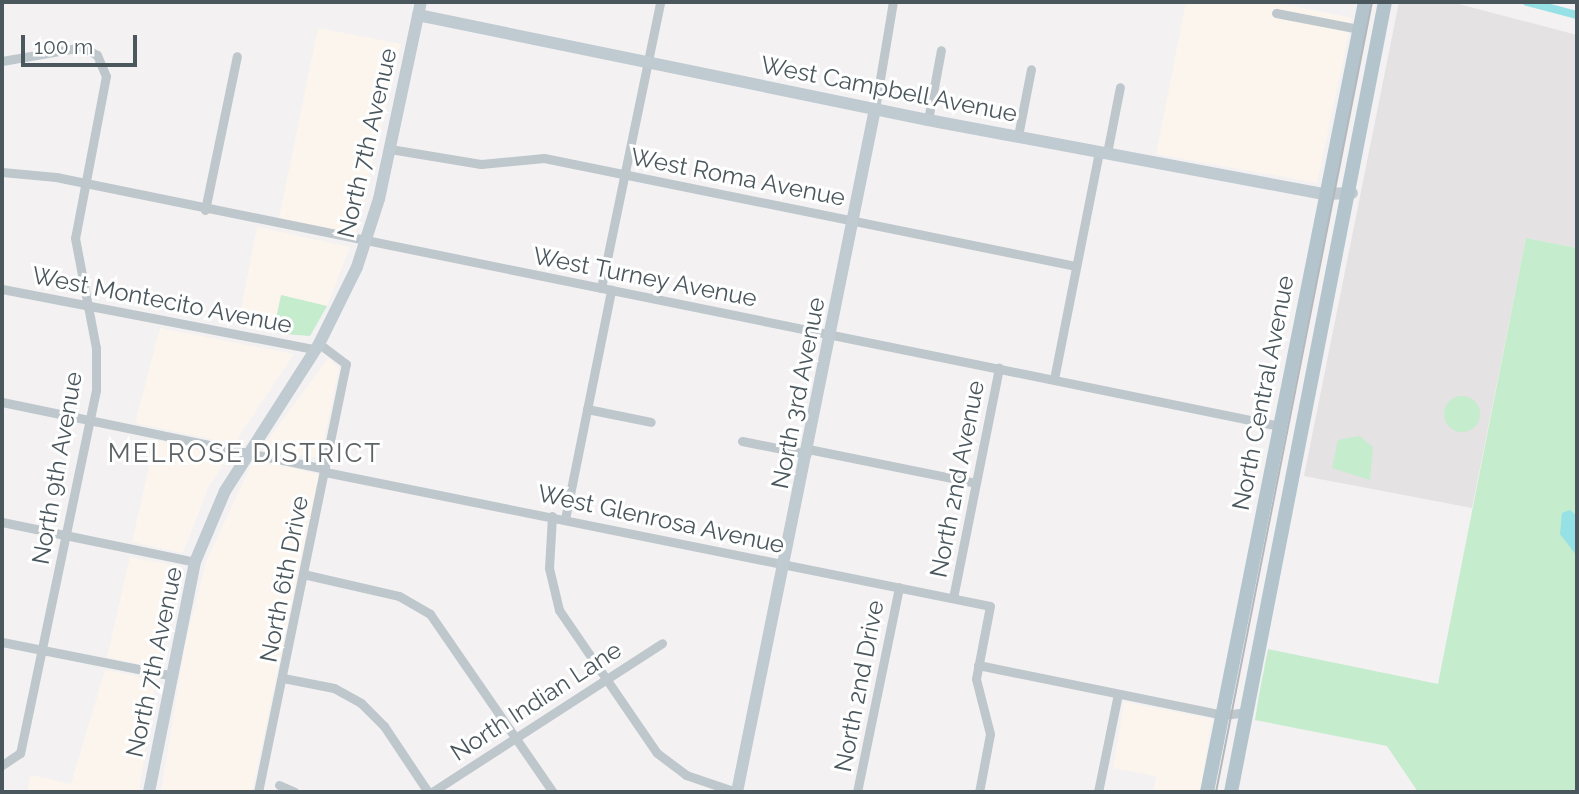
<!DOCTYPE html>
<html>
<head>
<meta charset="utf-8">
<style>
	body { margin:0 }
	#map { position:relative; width:1579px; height:794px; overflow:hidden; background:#f3f1f2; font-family:Raleway,sans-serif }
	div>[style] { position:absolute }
	.commercial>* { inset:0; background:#fbf5ed }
	.education>* { inset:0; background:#e4e2e3 }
	.green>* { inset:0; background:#c4eccd }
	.round { border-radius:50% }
	.water>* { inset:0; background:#95e1e5 }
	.canal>* { height:8px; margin:-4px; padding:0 4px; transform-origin:4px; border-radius:4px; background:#95e1e5 }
	.street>* { height:9px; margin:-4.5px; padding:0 4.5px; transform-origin:4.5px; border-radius:4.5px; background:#bec7cc }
	.secondary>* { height:12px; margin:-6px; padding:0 6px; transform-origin:6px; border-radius:6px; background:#bfcad1 }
	.primary>* { height:14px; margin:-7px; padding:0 7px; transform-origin:7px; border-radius:7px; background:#b3c4cd }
	.tram>* { height:2px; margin:-1px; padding:0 1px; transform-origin:1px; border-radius:1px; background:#b4b7bb }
	span { translate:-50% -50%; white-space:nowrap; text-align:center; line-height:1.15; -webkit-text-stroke:6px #fff; paint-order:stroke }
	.street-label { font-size:24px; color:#4a575d }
	.neighbourhood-label { font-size:26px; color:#5e6365; letter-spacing:2px }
	.frame { position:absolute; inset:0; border:4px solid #4a575d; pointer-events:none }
	.scale { position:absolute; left:21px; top:35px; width:116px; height:32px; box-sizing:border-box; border:4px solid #4a575d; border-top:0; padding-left:9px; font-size:21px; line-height:24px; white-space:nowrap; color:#4a575d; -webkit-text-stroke:5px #fff; paint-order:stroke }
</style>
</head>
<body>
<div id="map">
	<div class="commercial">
		<div style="clip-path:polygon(1186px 2px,1275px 2px,1352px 18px,1317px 183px,1156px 154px)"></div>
		<div style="clip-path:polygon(318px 28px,401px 44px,355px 234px,279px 218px)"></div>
		<div style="clip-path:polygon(257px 227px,350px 247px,327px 306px,281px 295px,273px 333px,238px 325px)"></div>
		<div style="clip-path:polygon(160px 328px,294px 354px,234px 444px,135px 423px)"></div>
		<div style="clip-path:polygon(328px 358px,339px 368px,320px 458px,266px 452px,265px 444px)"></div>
		<div style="clip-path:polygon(155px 440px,229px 456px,208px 488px,183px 553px,132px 542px)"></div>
		<div style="clip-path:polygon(265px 460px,319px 475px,252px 792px,161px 792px,185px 645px,206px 562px,251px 465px)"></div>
		<div style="clip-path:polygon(130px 557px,178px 566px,157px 668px,107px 657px)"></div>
		<div style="clip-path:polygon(105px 670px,156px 680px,139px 792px,27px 792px,31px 775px,71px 784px)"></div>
		<div style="clip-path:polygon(1124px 702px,1212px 719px,1200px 792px,1153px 792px,1156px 776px,1113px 768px)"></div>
	</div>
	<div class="education">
		<div style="clip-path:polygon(1399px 2px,1451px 2px,1577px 35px,1577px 248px,1526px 238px,1472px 508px,1304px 476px)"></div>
	</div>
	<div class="green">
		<div style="clip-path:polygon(1526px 238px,1577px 248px,1577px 792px,1418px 792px,1387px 746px,1255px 720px,1259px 695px,1268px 649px,1438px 684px)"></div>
		<div style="clip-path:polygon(281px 295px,327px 306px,310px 336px,273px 333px)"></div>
		<div class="round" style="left:1444px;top:396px;width:36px;height:36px"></div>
		<div style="clip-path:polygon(1359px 436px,1373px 447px,1370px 480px,1332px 468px,1338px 440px)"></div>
	</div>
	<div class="water">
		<div style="clip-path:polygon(1570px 510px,1577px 516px,1577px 556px,1560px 534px,1562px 513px)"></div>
	</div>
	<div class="canal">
		<div style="left:1527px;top:2px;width:52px;rotate:14.6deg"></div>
	</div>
	<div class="street">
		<div style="left:1276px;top:13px;width:85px;rotate:10.9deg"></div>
		<div style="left:2px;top:61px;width:81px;rotate:-9.9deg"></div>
		<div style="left:82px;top:47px;width:17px;rotate:28deg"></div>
		<div style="left:97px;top:55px;width:23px;rotate:67deg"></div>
		<div style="left:106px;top:76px;width:165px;rotate:100.8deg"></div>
		<div style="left:75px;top:238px;width:112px;rotate:79.2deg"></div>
		<div style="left:96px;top:348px;width:42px;rotate:90deg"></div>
		<div style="left:96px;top:390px;width:371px;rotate:101.8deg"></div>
		<div style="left:20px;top:753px;width:22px;rotate:146deg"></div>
		<div style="left:875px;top:109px;width:109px;rotate:-80.5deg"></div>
		<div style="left:928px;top:120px;width:71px;rotate:-79.5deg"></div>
		<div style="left:1018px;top:136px;width:68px;rotate:-79deg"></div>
		<div style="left:390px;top:149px;width:92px;rotate:9.4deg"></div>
		<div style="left:481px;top:164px;width:63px;rotate:-5.4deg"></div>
		<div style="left:544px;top:158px;width:543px;rotate:11.48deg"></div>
		<div style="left:1107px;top:153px;width:67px;rotate:-78.9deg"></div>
		<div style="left:2px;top:172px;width:54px;rotate:5.3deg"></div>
		<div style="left:56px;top:177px;width:1249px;rotate:11.5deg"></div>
		<div style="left:205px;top:210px;width:157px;rotate:-78.3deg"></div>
		<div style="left:601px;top:288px;width:292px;rotate:-78.3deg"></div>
		<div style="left:2px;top:289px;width:319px;rotate:10.9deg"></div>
		<div style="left:1054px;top:379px;width:231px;rotate:-78.8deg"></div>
		<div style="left:2px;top:402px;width:330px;rotate:11.7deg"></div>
		<div style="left:587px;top:409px;width:65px;rotate:11.5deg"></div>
		<div style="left:742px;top:441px;width:66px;rotate:11.3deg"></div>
		<div style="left:808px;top:449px;width:171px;rotate:11.4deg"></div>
		<div style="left:325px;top:472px;width:678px;rotate:11.39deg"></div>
		<div style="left:990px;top:606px;width:74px;rotate:100.9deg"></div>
		<div style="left:976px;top:679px;width:57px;rotate:75.7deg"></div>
		<div style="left:990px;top:734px;width:59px;rotate:100.7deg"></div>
		<div style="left:552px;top:516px;width:52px;rotate:93.3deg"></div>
		<div style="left:549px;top:568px;width:43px;rotate:76.6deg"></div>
		<div style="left:559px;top:610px;width:173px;rotate:55.6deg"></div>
		<div style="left:657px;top:753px;width:36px;rotate:37deg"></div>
		<div style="left:686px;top:775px;width:53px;rotate:18.8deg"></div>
		<div style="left:565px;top:519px;width:234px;rotate:-78.6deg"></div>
		<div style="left:2px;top:522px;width:197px;rotate:11.7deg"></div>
		<div style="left:303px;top:574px;width:98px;rotate:12.9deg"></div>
		<div style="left:399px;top:596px;width:36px;rotate:30deg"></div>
		<div style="left:430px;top:614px;width:216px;rotate:55.4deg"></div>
		<div style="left:953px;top:598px;width:235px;rotate:-78.7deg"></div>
		<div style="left:2px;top:642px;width:170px;rotate:11.2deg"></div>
		<div style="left:978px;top:665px;width:250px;rotate:11.5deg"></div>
		<div style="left:1223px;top:715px;width:23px;rotate:-7deg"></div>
		<div style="left:283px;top:678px;width:52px;rotate:11.1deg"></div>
		<div style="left:334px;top:688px;width:31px;rotate:29deg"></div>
		<div style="left:361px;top:703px;width:33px;rotate:45deg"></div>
		<div style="left:384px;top:726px;width:79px;rotate:56.3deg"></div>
		<div style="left:279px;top:785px;width:17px;rotate:24deg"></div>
		<div style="left:258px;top:792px;width:437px;rotate:-78.4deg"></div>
		<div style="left:346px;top:364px;width:34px;rotate:-143deg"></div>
		<div style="left:432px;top:792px;width:274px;rotate:-32.9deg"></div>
		<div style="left:857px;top:792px;width:209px;rotate:-78.4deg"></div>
		<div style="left:1098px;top:792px;width:100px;rotate:-78.5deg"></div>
	</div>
	<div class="secondary">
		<div style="left:418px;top:15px;width:521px;rotate:11.63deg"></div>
		<div style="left:928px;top:120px;width:403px;rotate:10.6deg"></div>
		<div style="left:1324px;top:194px;width:28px;rotate:-2deg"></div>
		<div style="left:149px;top:792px;width:235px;rotate:-78.7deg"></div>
		<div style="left:195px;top:562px;width:77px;rotate:-67.1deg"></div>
		<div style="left:225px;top:491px;width:174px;rotate:-57.4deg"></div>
		<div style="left:319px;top:344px;width:86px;rotate:-63.7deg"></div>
		<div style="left:357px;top:267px;width:71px;rotate:-72.1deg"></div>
		<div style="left:379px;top:199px;width:201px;rotate:-78deg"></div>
		<div style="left:737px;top:792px;width:697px;rotate:-78.58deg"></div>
	</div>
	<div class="primary">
		<div style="left:1207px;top:792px;width:806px;rotate:-78.69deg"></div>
		<div style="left:1231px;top:792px;width:805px;rotate:-78.97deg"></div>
	</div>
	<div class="tram">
		<div style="left:1216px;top:792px;width:805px;rotate:-78.83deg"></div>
	</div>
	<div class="street-label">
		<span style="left:889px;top:89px;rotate:11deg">West Campbell Avenue</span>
		<span style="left:367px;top:143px;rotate:-77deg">North 7th Avenue</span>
		<span style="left:738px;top:177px;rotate:11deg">West Roma Avenue</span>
		<span style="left:645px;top:277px;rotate:11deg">West Turney Avenue</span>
		<span style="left:162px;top:300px;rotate:11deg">West Montecito Avenue</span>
		<span style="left:798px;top:393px;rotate:-79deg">North 3rd Avenue</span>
		<span style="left:1263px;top:393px;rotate:-79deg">North Central Avenue</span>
		<span style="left:57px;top:468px;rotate:-80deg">North 9th Avenue</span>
		<span style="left:957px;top:479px;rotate:-79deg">North 2nd Avenue</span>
		<span style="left:661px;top:519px;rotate:12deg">West Glenrosa Avenue</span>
		<span style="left:284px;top:579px;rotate:-79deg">North 6th Drive</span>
		<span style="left:154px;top:662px;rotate:-78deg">North 7th Avenue</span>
		<span style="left:859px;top:686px;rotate:-79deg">North 2nd Drive</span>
		<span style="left:536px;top:701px;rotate:-33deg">North Indian Lane</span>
	</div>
	<div class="neighbourhood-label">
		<span style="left:245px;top:454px">MELROSE DISTRICT</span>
	</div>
	<div class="frame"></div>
	<div class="scale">100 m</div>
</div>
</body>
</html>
